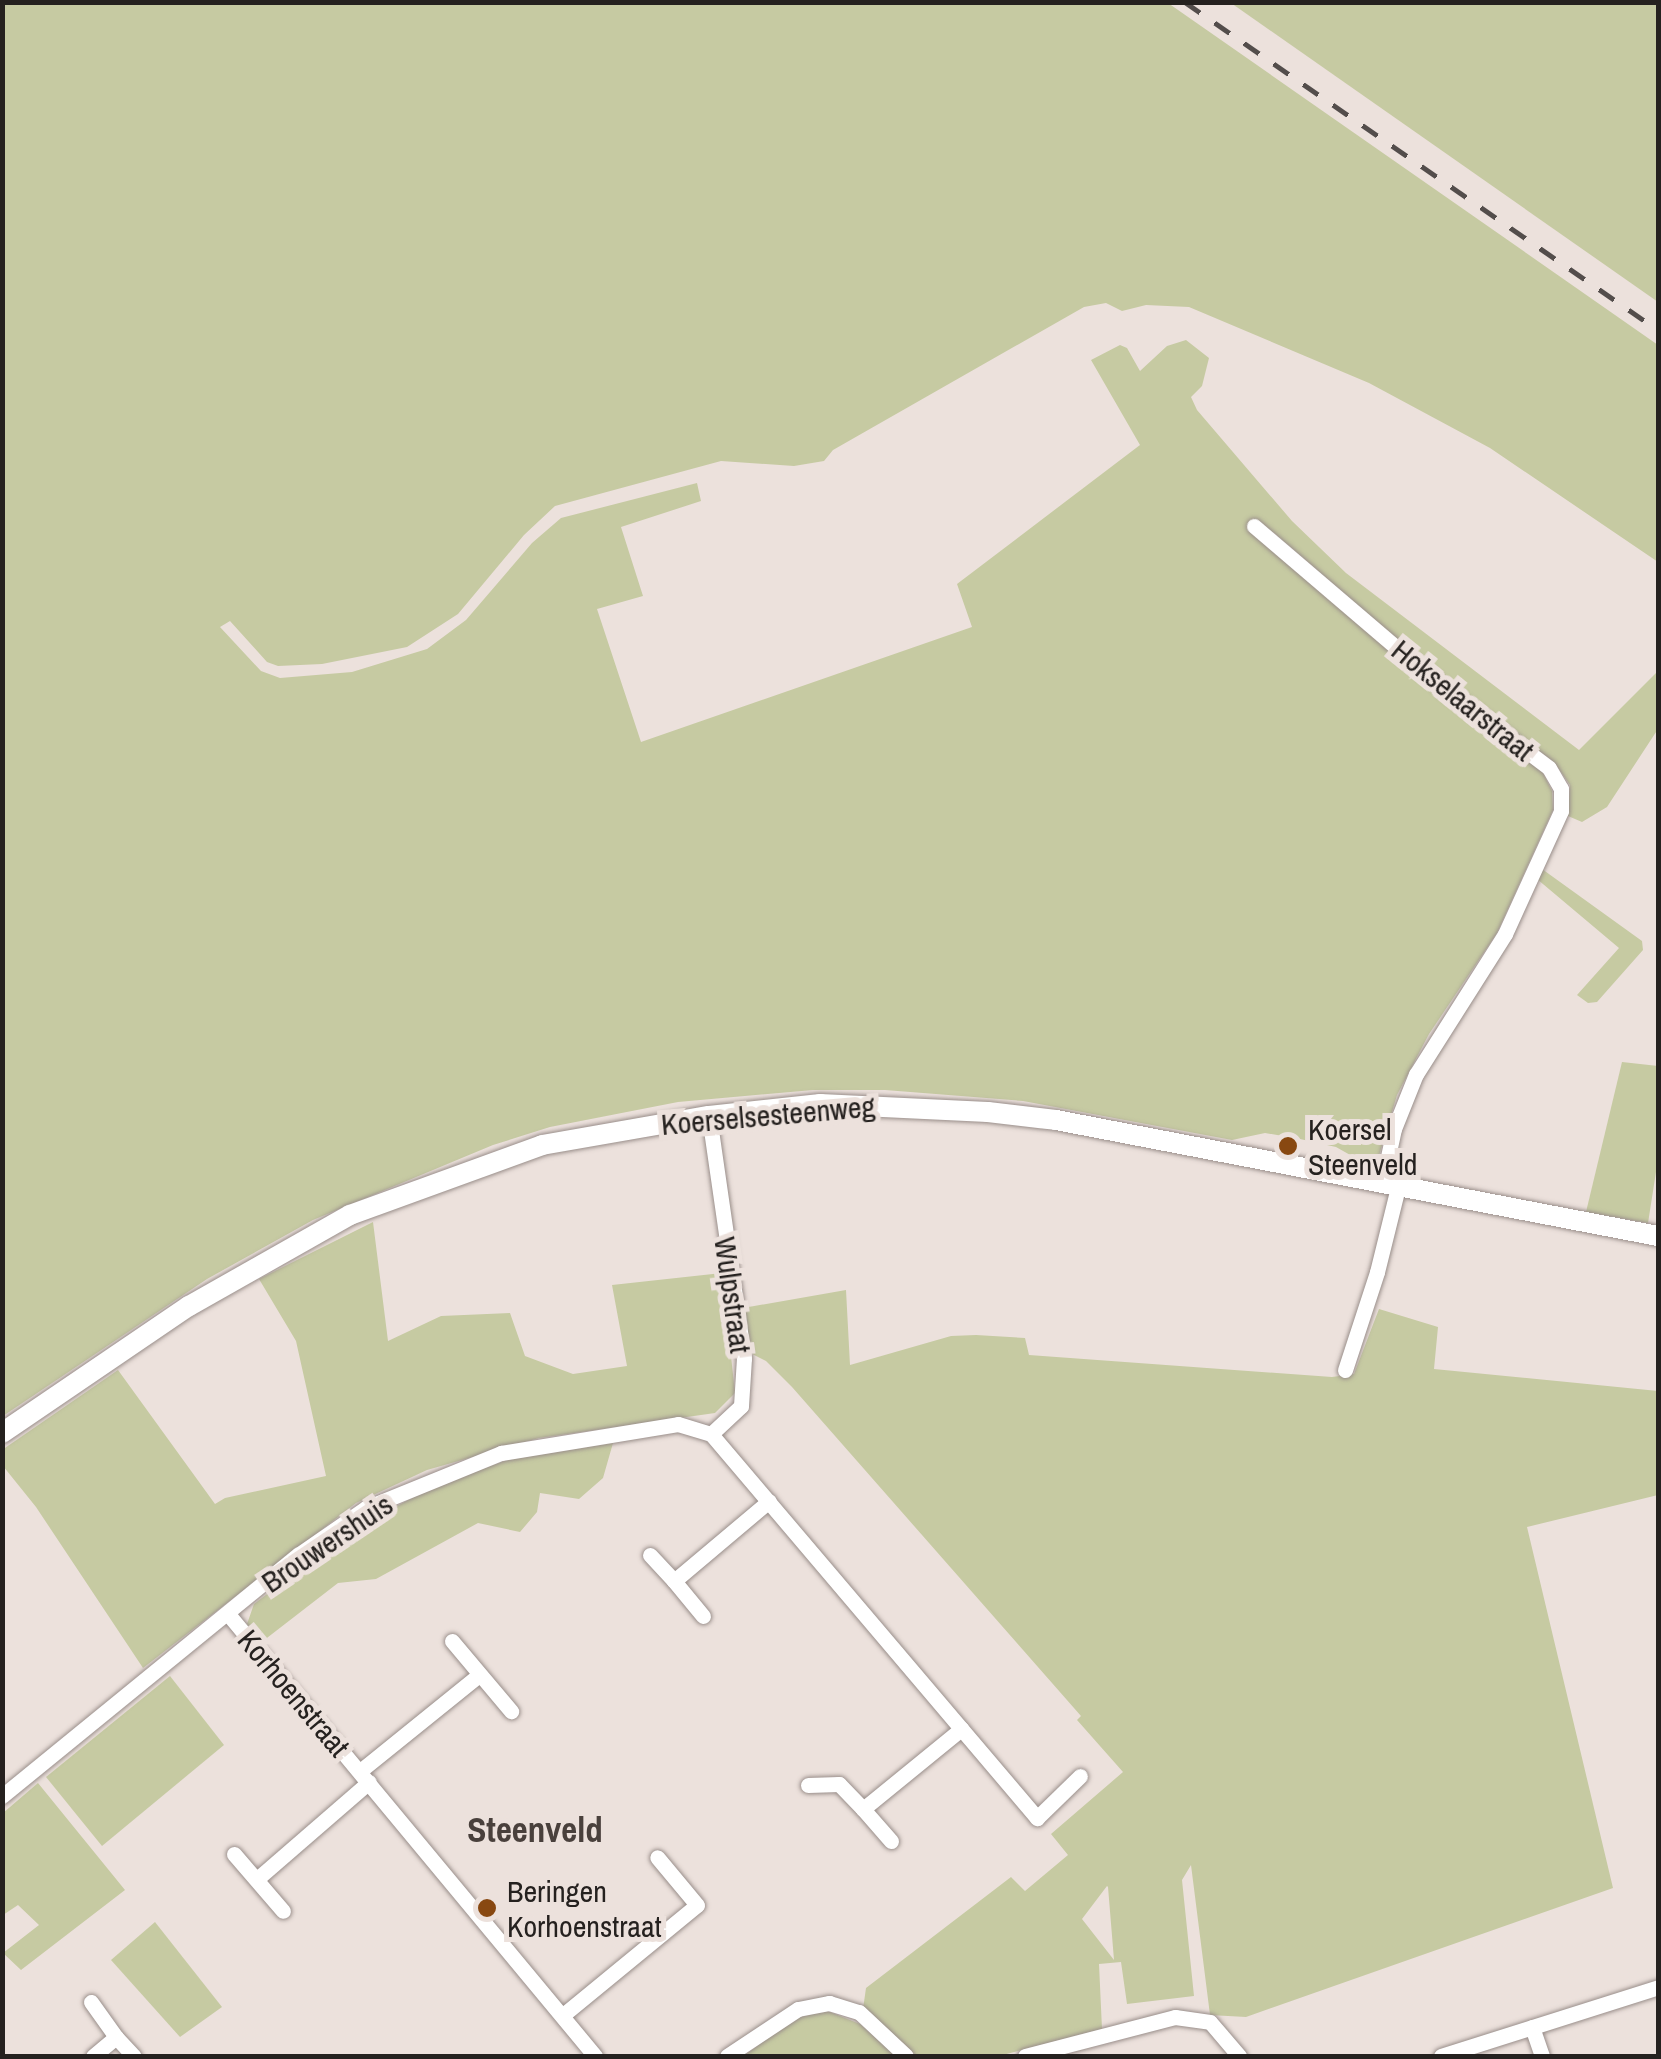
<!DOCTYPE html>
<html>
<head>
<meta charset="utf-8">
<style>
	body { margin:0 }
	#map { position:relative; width:1661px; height:2059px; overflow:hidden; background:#ece1dc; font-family:"Archivo Narrow",sans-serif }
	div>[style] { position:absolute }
	.green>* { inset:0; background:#c6caa2 }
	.roads { filter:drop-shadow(0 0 2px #998e8a) drop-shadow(0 0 2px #998e8a) }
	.street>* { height:15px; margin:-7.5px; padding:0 7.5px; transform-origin:7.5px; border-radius:7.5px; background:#fff }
	.secondary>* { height:20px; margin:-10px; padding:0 10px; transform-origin:10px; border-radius:10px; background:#fff }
	.rail>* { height:5px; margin-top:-2.5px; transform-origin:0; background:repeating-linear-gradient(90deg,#534d4b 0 18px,transparent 0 36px) }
	.dots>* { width:28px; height:28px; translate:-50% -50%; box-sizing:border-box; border:5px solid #ece1dc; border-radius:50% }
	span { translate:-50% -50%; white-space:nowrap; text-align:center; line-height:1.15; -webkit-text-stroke:10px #ece1dc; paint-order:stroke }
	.street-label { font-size:30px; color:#25211f }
	.poi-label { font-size:30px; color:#25211f }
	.left { translate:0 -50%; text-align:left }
	.quarter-label { font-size:35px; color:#49403c; font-weight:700 }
	.frame { position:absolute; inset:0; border:5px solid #25211f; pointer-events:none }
</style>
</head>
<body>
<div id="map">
	<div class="green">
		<div style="clip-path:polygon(3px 3px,1168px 3px,1658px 345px,1658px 562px,1490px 448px,1369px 383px,1189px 307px,1146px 305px,1122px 311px,1106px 303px,1084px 307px,833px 450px,824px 461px,794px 466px,721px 461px,555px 506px,524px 535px,458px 614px,407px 647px,322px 664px,278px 666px,267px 662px,230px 621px,220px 627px,261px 671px,280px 678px,352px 672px,427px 649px,466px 620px,532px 543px,561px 518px,697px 483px,701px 501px,621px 527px,643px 596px,597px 609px,641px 742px,972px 627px,957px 584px,1140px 445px,1091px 360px,1120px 345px,1127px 348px,1140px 371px,1167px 346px,1186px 340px,1209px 358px,1202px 386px,1191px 397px,1197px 410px,1292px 521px,1346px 573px,1579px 750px,1658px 671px,1658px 729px,1607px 807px,1582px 822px,1568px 816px,1570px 785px,1554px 762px,1448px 683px,1273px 532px,1265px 540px,1442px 696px,1543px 773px,1552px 791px,1553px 810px,1497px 933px,1429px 1034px,1397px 1095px,1375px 1169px,1336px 1147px,1300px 1139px,1265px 1133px,1232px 1140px,1023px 1101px,885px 1090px,813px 1090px,678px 1102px,550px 1127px,493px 1145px,313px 1220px,207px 1279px,3px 1416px)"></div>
		<div style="clip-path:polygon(1231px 3px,1658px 3px,1658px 302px)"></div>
		<div style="clip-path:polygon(1542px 869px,1642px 941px,1643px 950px,1597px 1002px,1588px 1003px,1577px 995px,1619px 948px,1537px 879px)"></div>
		<div style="clip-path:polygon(1622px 1062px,1658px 1066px,1658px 1159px,1648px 1223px,1586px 1212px)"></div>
		<div style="clip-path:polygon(373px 1222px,388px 1341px,441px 1316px,510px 1313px,525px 1356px,573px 1374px,627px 1366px,612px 1285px,722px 1273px,735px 1393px,715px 1413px,539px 1438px,427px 1470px,356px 1503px,143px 1668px,36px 1507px,3px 1466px,2px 1450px,118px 1370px,215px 1504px,225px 1498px,326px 1476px,296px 1341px,259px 1279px)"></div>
		<div style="clip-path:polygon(evenodd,846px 1290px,850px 1365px,951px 1336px,976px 1335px,1025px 1338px,1029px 1355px,1332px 1377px,1354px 1374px,1379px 1309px,1438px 1327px,1434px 1369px,1658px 1391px,1658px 1495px,1527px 1527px,1613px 1888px,1246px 2017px,1210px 2015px,1191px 1865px,1182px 1880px,1194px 1996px,1127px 2004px,1121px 1962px,1099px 1964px,1102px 2029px,999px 2056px,917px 2056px,863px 2009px,866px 1988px,1011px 1877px,1025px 1891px,1068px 1855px,1051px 1834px,1123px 1772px,1077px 1720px,1081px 1716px,792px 1387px,766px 1361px,750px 1353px,743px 1308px,846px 1290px,1107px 1886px,1108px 1887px,1114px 1960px,1082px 1919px,1107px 1886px)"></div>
		<div style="clip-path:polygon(613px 1443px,603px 1478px,579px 1499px,540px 1493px,537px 1512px,520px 1532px,478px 1523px,376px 1579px,338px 1583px,263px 1641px,247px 1624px,254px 1604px,352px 1530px,429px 1489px,507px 1460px)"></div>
		<div style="clip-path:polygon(170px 1676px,224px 1745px,102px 1846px,46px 1777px)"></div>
		<div style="clip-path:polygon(38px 1783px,125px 1890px,21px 1970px,3px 1953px,39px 1925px,18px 1905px,3px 1915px,3px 1813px)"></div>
		<div style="clip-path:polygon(155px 1922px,222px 2007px,180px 2037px,111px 1960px)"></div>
		<div style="clip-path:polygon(825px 2010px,860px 2024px,896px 2056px,744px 2056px,791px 2020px)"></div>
	</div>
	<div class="roads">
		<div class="street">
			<div style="left:1254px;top:526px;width:253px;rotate:40.5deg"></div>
			<div style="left:1446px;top:690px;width:129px;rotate:37.1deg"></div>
			<div style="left:1549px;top:768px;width:24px;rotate:60deg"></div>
			<div style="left:1561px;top:789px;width:22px;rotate:90deg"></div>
			<div style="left:1561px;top:811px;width:135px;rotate:114.5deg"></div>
			<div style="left:1505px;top:934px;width:166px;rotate:122.4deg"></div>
			<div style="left:1416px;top:1074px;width:59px;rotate:111.8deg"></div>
			<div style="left:1394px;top:1129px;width:56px;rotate:102.3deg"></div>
			<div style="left:709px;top:1116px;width:245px;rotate:81.8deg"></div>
			<div style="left:744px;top:1358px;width:48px;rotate:93.6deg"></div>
			<div style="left:741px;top:1406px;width:41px;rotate:137deg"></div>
			<div style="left:711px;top:1434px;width:504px;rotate:49.67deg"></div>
			<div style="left:1037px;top:1818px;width:60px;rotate:-44.3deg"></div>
			<div style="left:1345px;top:1370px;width:103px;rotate:-71.9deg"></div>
			<div style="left:1377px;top:1272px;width:88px;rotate:-76.1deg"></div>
			<div style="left:650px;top:1555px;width:35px;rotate:47deg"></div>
			<div style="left:228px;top:1614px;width:575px;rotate:50.3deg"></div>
			<div style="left:703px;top:1616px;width:45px;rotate:-129.6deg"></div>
			<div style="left:674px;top:1581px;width:124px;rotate:-40.1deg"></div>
			<div style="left:452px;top:1641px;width:92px;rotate:49.9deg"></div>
			<div style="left:360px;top:1771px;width:153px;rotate:-38.9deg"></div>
			<div style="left:808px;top:1785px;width:31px;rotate:-2deg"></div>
			<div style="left:839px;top:1784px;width:35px;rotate:46deg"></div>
			<div style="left:2px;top:1796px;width:382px;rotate:-39.2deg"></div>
			<div style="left:298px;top:1555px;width:83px;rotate:-34.7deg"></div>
			<div style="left:366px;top:1508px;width:146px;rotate:-22.2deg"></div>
			<div style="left:501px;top:1453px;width:179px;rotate:-9.3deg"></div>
			<div style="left:678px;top:1424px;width:34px;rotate:17deg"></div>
			<div style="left:891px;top:1841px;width:43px;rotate:-131.2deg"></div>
			<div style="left:863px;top:1809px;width:127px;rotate:-39.2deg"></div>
			<div style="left:234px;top:1854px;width:75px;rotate:49.3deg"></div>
			<div style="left:257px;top:1879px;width:148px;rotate:-40.9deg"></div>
			<div style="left:91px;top:2002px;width:43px;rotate:54.5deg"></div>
			<div style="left:116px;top:2037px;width:30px;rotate:140deg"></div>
			<div style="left:563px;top:2015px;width:173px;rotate:-39.4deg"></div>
			<div style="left:697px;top:1905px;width:62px;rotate:-129.8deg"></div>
			<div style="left:1532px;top:2027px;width:31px;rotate:71deg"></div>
			<div style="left:116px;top:2037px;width:26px;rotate:47deg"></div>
			<div style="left:727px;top:2056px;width:85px;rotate:-33.5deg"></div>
			<div style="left:798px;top:2009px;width:32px;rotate:-11deg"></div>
			<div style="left:829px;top:2003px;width:31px;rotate:17deg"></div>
			<div style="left:859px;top:2012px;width:64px;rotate:43.1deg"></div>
			<div style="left:1025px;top:2056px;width:155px;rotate:-14.6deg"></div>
			<div style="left:1175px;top:2017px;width:35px;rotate:8deg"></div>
			<div style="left:1210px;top:2022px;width:45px;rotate:49.5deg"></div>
			<div style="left:1441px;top:2056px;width:228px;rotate:-17.6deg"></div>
		</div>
		<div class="secondary">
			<div style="left:2px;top:1433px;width:226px;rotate:-34.2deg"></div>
			<div style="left:189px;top:1306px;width:185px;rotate:-29.5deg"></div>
			<div style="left:350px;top:1215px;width:204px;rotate:-20deg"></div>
			<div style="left:542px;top:1145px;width:169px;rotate:-9.9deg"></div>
			<div style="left:709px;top:1116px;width:112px;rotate:-6.2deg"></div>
			<div style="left:820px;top:1104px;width:168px;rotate:2.7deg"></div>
			<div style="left:988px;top:1112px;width:68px;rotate:6.7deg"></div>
			<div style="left:1056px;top:1120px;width:613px;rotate:10.91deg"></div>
		</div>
	</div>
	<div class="rail">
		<div style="left:1185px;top:2px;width:576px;rotate:34.74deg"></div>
	</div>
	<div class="dots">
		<div style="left:1288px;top:1146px;background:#884811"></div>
		<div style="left:487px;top:1908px;background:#884811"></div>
	</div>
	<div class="street-label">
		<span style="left:1463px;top:700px;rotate:39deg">Hokselaarstraat</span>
		<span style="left:768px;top:1115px;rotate:-5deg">Koerselsesteenweg</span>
		<span style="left:733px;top:1295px;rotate:82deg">Wulpstraat</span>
		<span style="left:327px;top:1543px;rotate:-34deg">Brouwershuis</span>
		<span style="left:294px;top:1693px;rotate:50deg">Korhoenstraat</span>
	</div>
	<div class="poi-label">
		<span class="left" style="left:1308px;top:1146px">Koersel<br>Steenveld</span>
		<span class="left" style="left:507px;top:1908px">Beringen<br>Korhoenstraat</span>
	</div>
	<div class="quarter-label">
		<span style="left:535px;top:1830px">Steenveld</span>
	</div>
	<div class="frame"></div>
</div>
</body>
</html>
